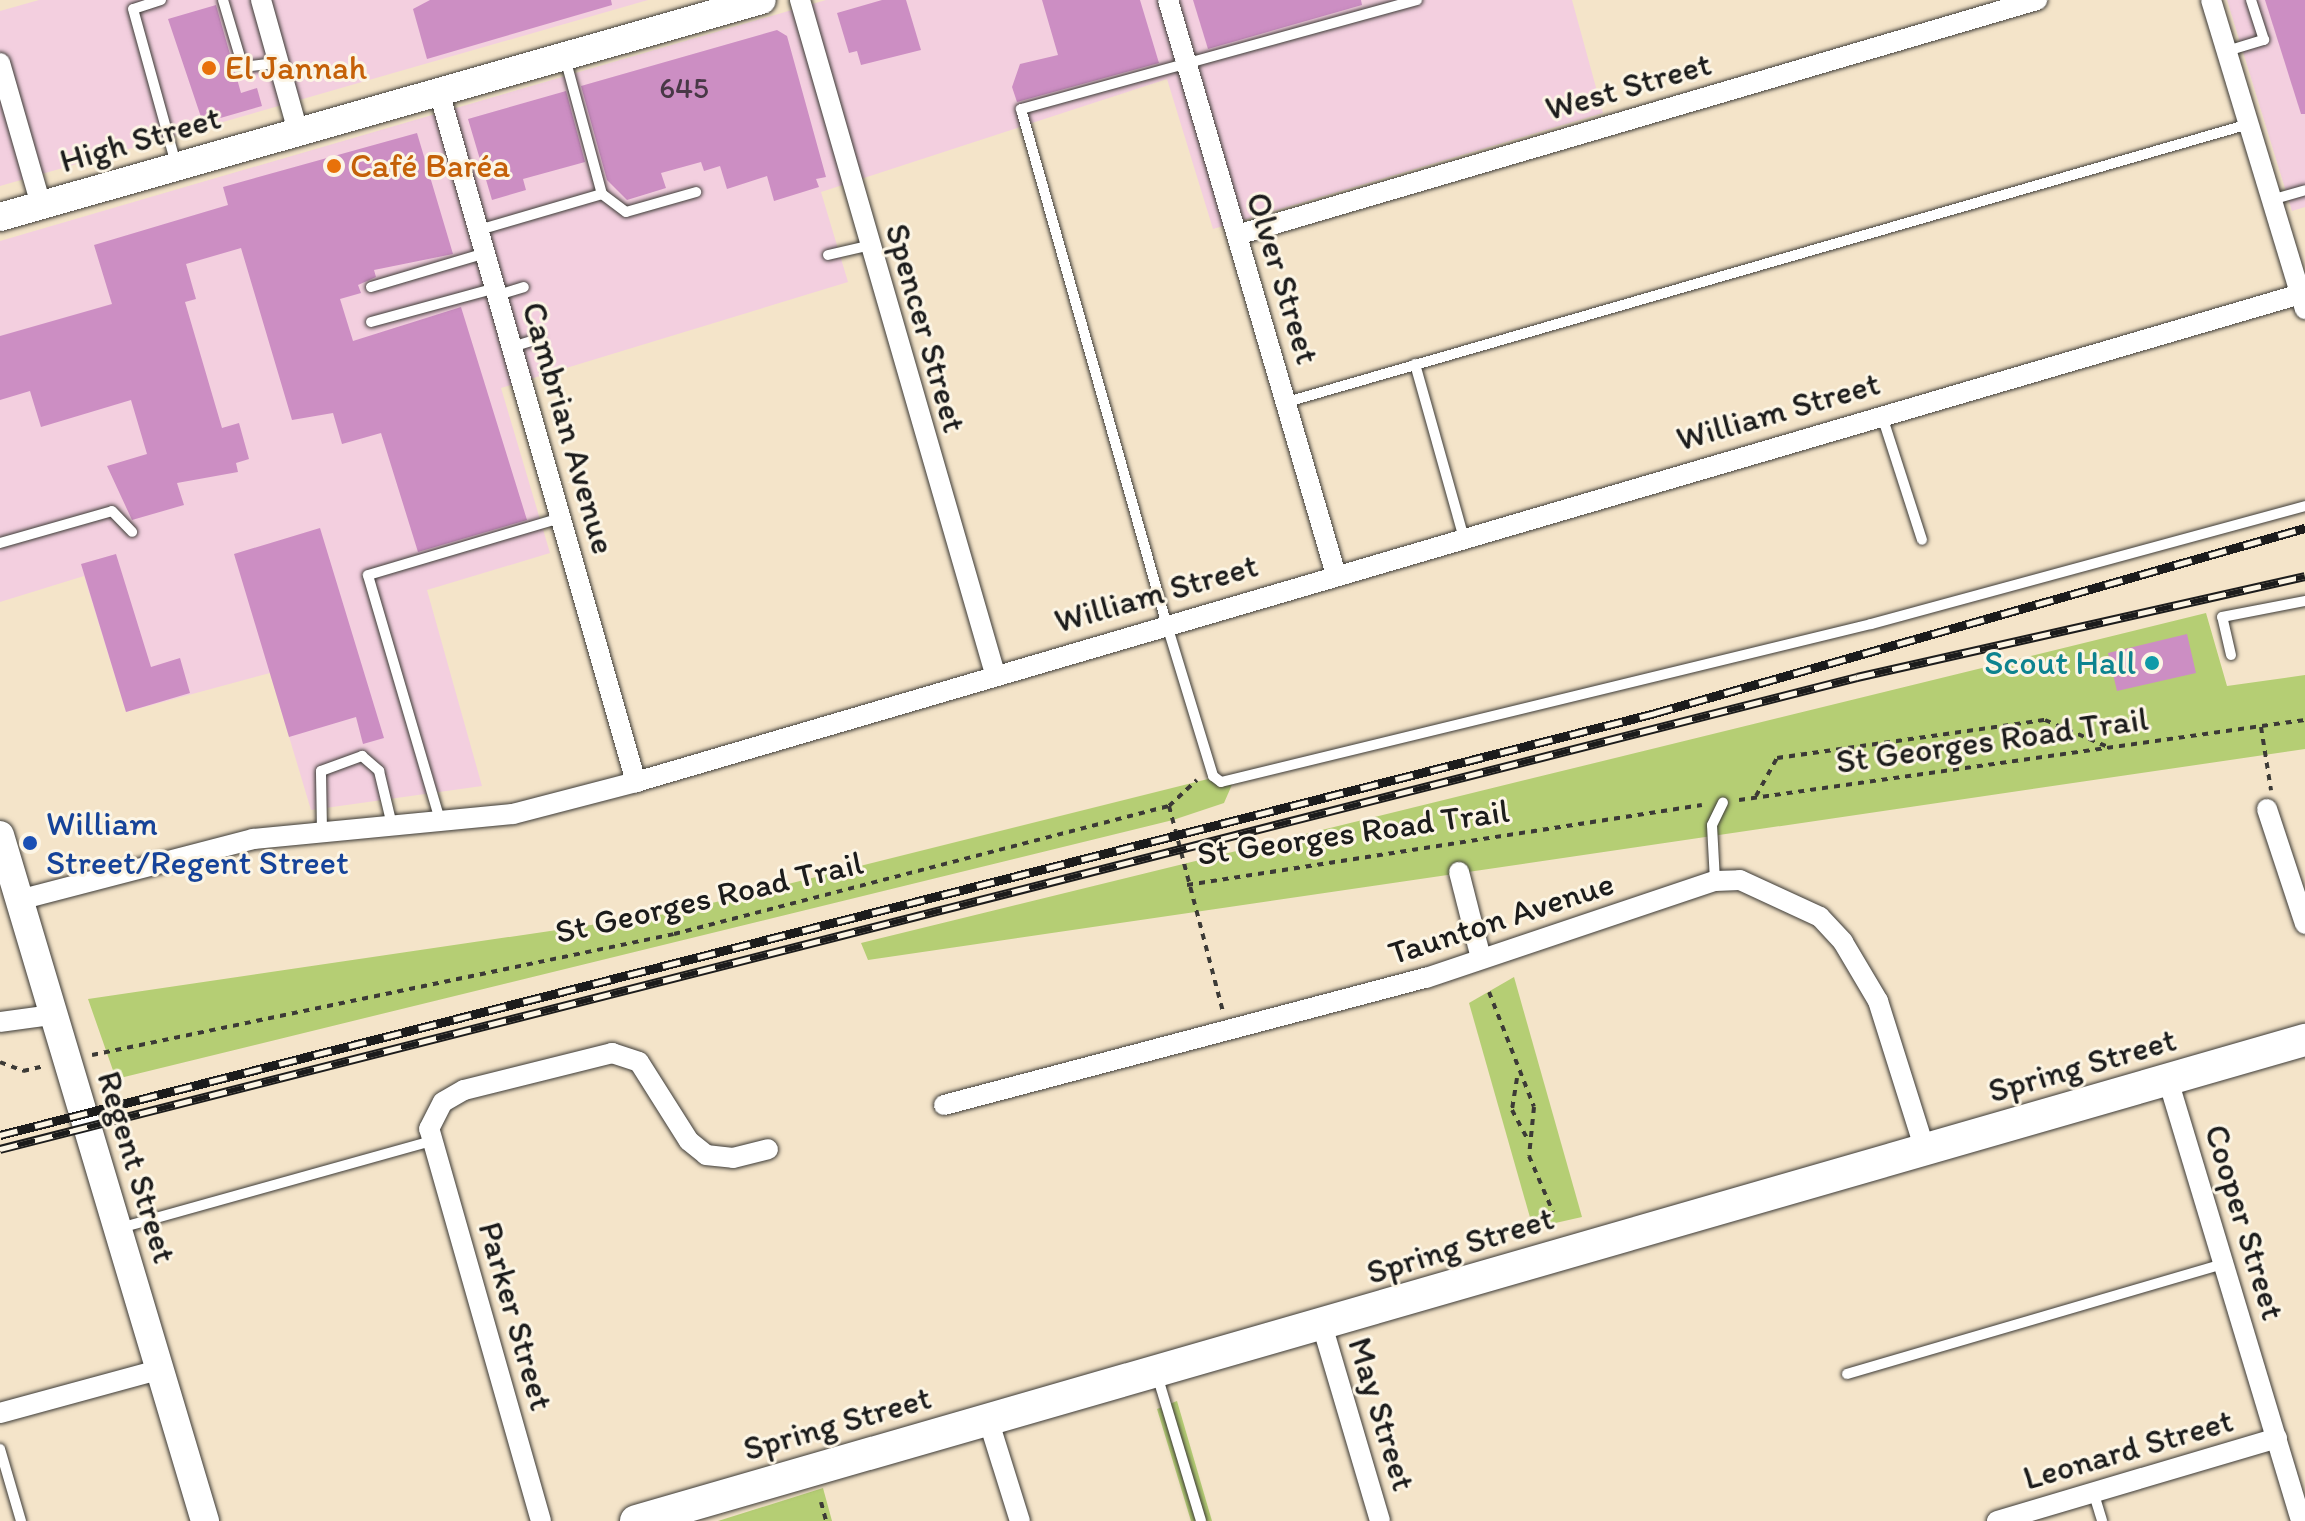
<!DOCTYPE html>
<html>
<head>
<meta charset="utf-8">
<style>
	body { margin:0 }
	#map { position:relative; width:2305px; height:1521px; overflow:hidden; background:#f4e4c9; font-family:Itim,sans-serif }
	div>[style] { position:absolute }
	.built>* { inset:0; background:#f3cfdf }
	.green>* { inset:0; background:#b5ce74 }
	.building>* { inset:0; background:#cc8ec3 }
	.path>* { height:4px; margin-top:-2px; transform-origin:0; background:repeating-linear-gradient(90deg,#3c3a36 0 6px,transparent 0 12px) }
	.roads { filter:drop-shadow(0 0 2px #3c3a36) drop-shadow(0 0 2px #3c3a36) }
	.lane>* { height:10px; margin:-5px; padding:0 5px; transform-origin:5px; border-radius:5px; background:#fff }
	.street>* { height:20px; margin:-10px; padding:0 10px; transform-origin:10px; border-radius:10px; background:#fff }
	.secondary>* { height:28px; margin:-14px; padding:0 14px; transform-origin:14px; border-radius:14px; background:#fff }
	.primary>* { height:32px; margin:-16px; padding:0 16px; transform-origin:16px; border-radius:16px; background:#fff }
	.rail>* { height:9px; margin-top:-4.5px; transform-origin:0; background:repeating-linear-gradient(90deg,#fcf5e5 0 18px,#1c1c1c 0 36px); box-sizing:border-box; border-block:2px solid #1c1c1c }
	.dots>* { width:22px; height:22px; translate:-50% -50%; box-sizing:border-box; border:4px solid #fcf5e5; border-radius:50% }
	span { translate:-50% -50%; white-space:nowrap; text-align:center; line-height:1.15; -webkit-text-stroke:6px #fcf5e5; paint-order:stroke }
	.number-label { font-size:30px; color:#483846 }
	.number-label span { -webkit-text-stroke-width:0 }
	.food-label { font-size:34px; color:#c56008 }
	.left { translate:0 -50%; text-align:left }
	.street-label { font-size:34px; color:#1c1c1c }
	.culture-label { font-size:34px; color:#0d838f }
	.right { translate:-100% -50%; text-align:right }
	.transit-label { font-size:34px; color:#164399 }
</style>
</head>
<body>
<div id="map">
	<div class="built">
		<div style="clip-path:polygon(39px 0,648px 0,0 186px,0 11px)"></div>
		<div style="clip-path:polygon(826px 0,1572px 0,1603px 113px,1213px 229px,1167px 79px,821px 192px,848px 282px,501px 388px,550px 553px,427px 590px,482px 786px,311px 810px,270px 673px,126px 712px,84px 576px,0 602px,0 241px)"></div>
		<div style="clip-path:polygon(2227px 0,2305px 0,2305px 207px,2292px 211px)"></div>
	</div>
	<div class="green">
		<div style="clip-path:polygon(2206px 613px,2227px 686px,2305px 675px,2305px 749px,868px 960px,861px 943px)"></div>
		<div style="clip-path:polygon(1220px 776px,1234px 780px,1224px 803px,1173px 820px,116px 1079px,88px 999px,672px 913px)"></div>
		<div style="clip-path:polygon(1514px 977px,1582px 1217px,1533px 1228px,1469px 1003px)"></div>
		<div style="clip-path:polygon(1177px 1401px,1212px 1521px,1191px 1521px,1157px 1409px)"></div>
		<div style="clip-path:polygon(823px 1488px,832px 1521px,718px 1521px)"></div>
	</div>
	<div class="building">
		<div style="clip-path:polygon(430px 0,611px 0,612px 5px,427px 59px,413px 9px)"></div>
		<div style="clip-path:polygon(882px 0,906px 0,921px 50px,861px 65px,857px 51px,849px 53px,837px 13px)"></div>
		<div style="clip-path:polygon(1042px 0,1140px 0,1159px 63px,1017px 102px,1012px 87px,1020px 64px,1058px 55px)"></div>
		<div style="clip-path:polygon(1193px 0,1361px 0,1362px 5px,1208px 49px)"></div>
		<div style="clip-path:polygon(2265px 0,2305px 0,2305px 114px,2301px 114px)"></div>
		<div style="clip-path:polygon(216px 5px,241px 93px,257px 88px,262px 106px,203px 123px,168px 19px)"></div>
		<div style="clip-path:polygon(777px 30px,787px 36px,826px 177px,816px 179px,819px 187px,774px 201px,767px 176px,727px 189px,720px 166px,704px 171px,701px 162px,661px 173px,666px 188px,627px 200px,607px 180px,581px 86px)"></div>
		<div style="clip-path:polygon(566px 91px,585px 162px,523px 179px,526px 190px,492px 200px,468px 119px)"></div>
		<div style="clip-path:polygon(417px 133px,453px 254px,374px 270px,376px 277px,358px 285px,361px 293px,340px 299px,353px 341px,461px 307px,527px 520px,418px 552px,381px 433px,342px 444px,333px 413px,292px 420px,241px 248px,186px 264px,196px 299px,185px 302px,222px 428px,239px 423px,249px 459px,236px 463px,238px 472px,177px 483px,184px 505px,132px 520px,107px 466px,147px 454px,131px 400px,41px 427px,30px 391px,0 400px,0 336px,112px 304px,94px 245px,228px 205px,223px 187px)"></div>
		<div style="clip-path:polygon(320px 528px,384px 738px,363px 744px,356px 717px,289px 737px,234px 554px)"></div>
		<div style="clip-path:polygon(116px 554px,151px 667px,180px 658px,190px 693px,126px 712px,81px 564px)"></div>
		<div style="clip-path:polygon(2187px 634px,2196px 673px,2117px 691px,2108px 653px)"></div>
	</div>
	<div class="path">
		<div style="left:2261px;top:727px;width:64px;rotate:81deg"></div>
		<div style="left:1756px;top:796px;width:43px;rotate:-61.1deg"></div>
		<div style="left:1777px;top:758px;width:271px;rotate:-8.1deg"></div>
		<div style="left:2045px;top:720px;width:69px;rotate:23.2deg"></div>
		<div style="left:1739px;top:800px;width:572px;rotate:-8.05deg"></div>
		<div style="left:1169px;top:806px;width:38px;rotate:-43deg"></div>
		<div style="left:1187px;top:885px;width:521px;rotate:-8.83deg"></div>
		<div style="left:1489px;top:992px;width:123px;rotate:68.6deg"></div>
		<div style="left:1534px;top:1107px;width:49px;rotate:95.8deg"></div>
		<div style="left:1529px;top:1156px;width:61px;rotate:66.8deg"></div>
		<div style="left:92px;top:1055px;width:594px;rotate:-11.74deg"></div>
		<div style="left:674px;top:934px;width:511px;rotate:-14.5deg"></div>
		<div style="left:1169px;top:806px;width:213px;rotate:75.3deg"></div>
		<div style="left:0;top:1062px;width:25px;rotate:21deg"></div>
		<div style="left:23px;top:1071px;width:22px;rotate:-13deg"></div>
		<div style="left:1517px;top:1078px;width:32px;rotate:99deg"></div>
		<div style="left:1512px;top:1110px;width:34px;rotate:62deg"></div>
		<div style="left:821px;top:1502px;width:20px;rotate:75deg"></div>
	</div>
	<div class="roads">
		<div class="lane">
			<div style="left:161px;top:0;width:29px;rotate:162deg"></div>
			<div style="left:133px;top:9px;width:161px;rotate:74.5deg"></div>
			<div style="left:223px;top:0;width:70px;rotate:73.4deg"></div>
			<div style="left:243px;top:67px;width:35px;rotate:-7deg"></div>
			<div style="left:1417px;top:0;width:411px;rotate:164.6deg"></div>
			<div style="left:1021px;top:109px;width:533px;rotate:74.22deg"></div>
			<div style="left:1166px;top:622px;width:161px;rotate:73deg"></div>
			<div style="left:1213px;top:776px;width:10px;rotate:37deg"></div>
			<div style="left:1221px;top:782px;width:669px;rotate:-13.66deg"></div>
			<div style="left:1871px;top:624px;width:450px;rotate:-15.2deg"></div>
			<div style="left:2227px;top:51px;width:39px;rotate:-17deg"></div>
			<div style="left:2264px;top:40px;width:42px;rotate:-108deg"></div>
			<div style="left:565px;top:58px;width:141px;rotate:74.8deg"></div>
			<div style="left:602px;top:194px;width:30px;rotate:37deg"></div>
			<div style="left:626px;top:212px;width:73px;rotate:-15.9deg"></div>
			<div style="left:2271px;top:200px;width:35px;rotate:-16deg"></div>
			<div style="left:479px;top:230px;width:128px;rotate:-16.3deg"></div>
			<div style="left:828px;top:255px;width:40px;rotate:-13deg"></div>
			<div style="left:371px;top:287px;width:120px;rotate:-16.5deg"></div>
			<div style="left:498px;top:295px;width:27px;rotate:-17deg"></div>
			<div style="left:371px;top:322px;width:130px;rotate:-15.2deg"></div>
			<div style="left:512px;top:347px;width:28px;rotate:-17deg"></div>
			<div style="left:1415px;top:364px;width:181px;rotate:74.3deg"></div>
			<div style="left:1287px;top:402px;width:1001px;rotate:-16.12deg"></div>
			<div style="left:1882px;top:416px;width:130px;rotate:72.1deg"></div>
			<div style="left:0;top:543px;width:116px;rotate:-15.9deg"></div>
			<div style="left:112px;top:511px;width:29px;rotate:46deg"></div>
			<div style="left:2231px;top:655px;width:39px;rotate:-103deg"></div>
			<div style="left:2222px;top:617px;width:85px;rotate:-10.9deg"></div>
			<div style="left:440px;top:820px;width:255px;rotate:-106.4deg"></div>
			<div style="left:368px;top:575px;width:201px;rotate:-16.5deg"></div>
			<div style="left:322px;top:831px;width:60px;rotate:-91deg"></div>
			<div style="left:321px;top:771px;width:44px;rotate:-20.1deg"></div>
			<div style="left:362px;top:756px;width:23px;rotate:41deg"></div>
			<div style="left:379px;top:771px;width:56px;rotate:76.5deg"></div>
			<div style="left:1715px;top:881px;width:56px;rotate:-93.1deg"></div>
			<div style="left:1712px;top:825px;width:25px;rotate:-64deg"></div>
			<div style="left:120px;top:1228px;width:324px;rotate:-15.6deg"></div>
			<div style="left:1847px;top:1374px;width:393px;rotate:-16.3deg"></div>
			<div style="left:1157px;top:1375px;width:152px;rotate:73.2deg"></div>
			<div style="left:0;top:1449px;width:75px;rotate:73.7deg"></div>
			<div style="left:2093px;top:1491px;width:31px;rotate:73deg"></div>
		</div>
		<div class="street">
			<div style="left:261px;top:0;width:137px;rotate:74.3deg"></div>
			<div style="left:800px;top:0;width:702px;rotate:73.86deg"></div>
			<div style="left:1168px;top:0;width:599px;rotate:73.71deg"></div>
			<div style="left:2211px;top:0;width:323px;rotate:73.1deg"></div>
			<div style="left:0;top:63px;width:148px;rotate:73.9deg"></div>
			<div style="left:439px;top:92px;width:718px;rotate:74.07deg"></div>
			<div style="left:1237px;top:235px;width:834px;rotate:-16.37deg"></div>
			<div style="left:2267px;top:809px;width:121px;rotate:71.7deg"></div>
			<div style="left:1459px;top:872px;width:89px;rotate:75.7deg"></div>
			<div style="left:19px;top:900px;width:242px;rotate:-14.6deg"></div>
			<div style="left:253px;top:839px;width:261px;rotate:-5.5deg"></div>
			<div style="left:513px;top:814px;width:127px;rotate:-14.6deg"></div>
			<div style="left:636px;top:782px;width:1734px;rotate:-16.34deg"></div>
			<div style="left:0;top:1022px;width:52px;rotate:-7.7deg"></div>
			<div style="left:2168px;top:1080px;width:461px;rotate:73.2deg"></div>
			<div style="left:944px;top:1105px;width:498px;rotate:-14.8deg"></div>
			<div style="left:1426px;top:978px;width:305px;rotate:-18.6deg"></div>
			<div style="left:1715px;top:881px;width:25px;rotate:-2deg"></div>
			<div style="left:1740px;top:880px;width:88px;rotate:24.8deg"></div>
			<div style="left:1820px;top:917px;width:34px;rotate:47deg"></div>
			<div style="left:1843px;top:942px;width:69px;rotate:59.3deg"></div>
			<div style="left:1878px;top:1001px;width:156px;rotate:72.5deg"></div>
			<div style="left:1322px;top:1325px;width:204px;rotate:73.5deg"></div>
			<div style="left:0;top:1413px;width:168px;rotate:-15.2deg"></div>
			<div style="left:988px;top:1419px;width:107px;rotate:72.6deg"></div>
			<div style="left:541px;top:1521px;width:408px;rotate:-105.9deg"></div>
			<div style="left:429px;top:1129px;width:30px;rotate:-63deg"></div>
			<div style="left:443px;top:1102px;width:24px;rotate:-30deg"></div>
			<div style="left:464px;top:1090px;width:153px;rotate:-14deg"></div>
			<div style="left:612px;top:1053px;width:28px;rotate:18deg"></div>
			<div style="left:639px;top:1062px;width:93px;rotate:57.7deg"></div>
			<div style="left:689px;top:1141px;width:22px;rotate:39deg"></div>
			<div style="left:706px;top:1155px;width:27px;rotate:6deg"></div>
			<div style="left:733px;top:1158px;width:36px;rotate:-14deg"></div>
			<div style="left:1997px;top:1521px;width:292px;rotate:-16.5deg"></div>
		</div>
		<div class="secondary">
			<div style="left:0;top:217px;width:792px;rotate:-15.9deg"></div>
			<div style="left:0;top:835px;width:716px;rotate:73.36deg"></div>
		</div>
		<div class="primary">
			<div style="left:636px;top:1521px;width:1737px;rotate:-16.08deg"></div>
		</div>
	</div>
	<div class="rail">
		<div style="left:0;top:1135px;width:1708px;rotate:-14.3deg"></div>
		<div style="left:1655px;top:713px;width:676px;rotate:-15.89deg"></div>
		<div style="left:0;top:1149px;width:1916px;rotate:-14.26deg"></div>
		<div style="left:1857px;top:677px;width:459px;rotate:-12.7deg"></div>
	</div>
	<div class="dots">
		<div style="left:209px;top:68px;background:#e8710a"></div>
		<div style="left:334px;top:166px;background:#e8710a"></div>
		<div style="left:2152px;top:663px;background:#0f9aa8"></div>
		<div style="left:30px;top:843px;background:#1a4fb4"></div>
	</div>
	<div class="number-label">
		<span style="left:684px;top:88px">645</span>
	</div>
	<div class="food-label">
		<span class="left" style="left:225px;top:68px">El Jannah</span>
		<span class="left" style="left:350px;top:166px">Café Baréa</span>
	</div>
	<div class="street-label">
		<span style="left:1628px;top:86px;rotate:-16deg">West Street</span>
		<span style="left:140px;top:139px;rotate:-16deg">High Street</span>
		<span style="left:1283px;top:278px;rotate:73deg">Olver Street</span>
		<span style="left:926px;top:328px;rotate:74deg">Spencer Street</span>
		<span style="left:1778px;top:411px;rotate:-16deg">William Street</span>
		<span style="left:569px;top:428px;rotate:74deg">Cambrian Avenue</span>
		<span style="left:1156px;top:593px;rotate:-16deg">William Street</span>
		<span style="left:1992px;top:740px;rotate:-8deg">St Georges Road Trail</span>
		<span style="left:1353px;top:832px;rotate:-8deg">St Georges Road Trail</span>
		<span style="left:709px;top:897px;rotate:-13deg">St Georges Road Trail</span>
		<span style="left:1501px;top:918px;rotate:-18deg">Taunton Avenue</span>
		<span style="left:2082px;top:1065px;rotate:-16deg">Spring Street</span>
		<span style="left:137px;top:1167px;rotate:73deg">Regent Street</span>
		<span style="left:2245px;top:1222px;rotate:73deg">Cooper Street</span>
		<span style="left:1460px;top:1245px;rotate:-17deg">Spring Street</span>
		<span style="left:516px;top:1316px;rotate:74deg">Parker Street</span>
		<span style="left:1382px;top:1414px;rotate:73deg">May Street</span>
		<span style="left:837px;top:1423px;rotate:-16deg">Spring Street</span>
		<span style="left:2128px;top:1449px;rotate:-16deg">Leonard Street</span>
	</div>
	<div class="culture-label">
		<span class="right" style="left:2136px;top:663px">Scout Hall</span>
	</div>
	<div class="transit-label">
		<span class="left" style="left:46px;top:843px">William<br>Street/Regent Street</span>
	</div>
</div>
</body>
</html>
